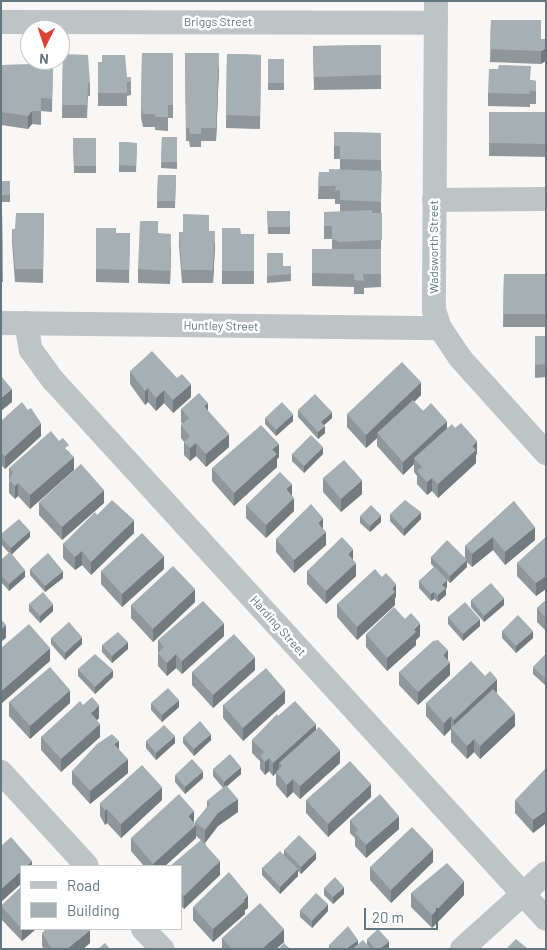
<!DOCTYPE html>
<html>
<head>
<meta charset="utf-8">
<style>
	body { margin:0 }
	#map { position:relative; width:547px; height:950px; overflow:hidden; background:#f8f7f5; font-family:Barlow,sans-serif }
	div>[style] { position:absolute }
	.minor>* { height:24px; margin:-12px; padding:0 12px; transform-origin:12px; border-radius:12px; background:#bec4c6 }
	.wall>* { inset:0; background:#8f979b }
	.shaded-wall>* { inset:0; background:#747b7e }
	.building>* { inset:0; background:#a6b0b4 }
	span { translate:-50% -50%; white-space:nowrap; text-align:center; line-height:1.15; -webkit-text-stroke:5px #fff; paint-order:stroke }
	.street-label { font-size:12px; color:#64777e }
	.frame { position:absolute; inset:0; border:2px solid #64777e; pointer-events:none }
	.legend { position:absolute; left:20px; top:865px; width:162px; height:65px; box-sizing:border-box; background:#fff; border:1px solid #c1c9cb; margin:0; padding:6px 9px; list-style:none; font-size:15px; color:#64777e }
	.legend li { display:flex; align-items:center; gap:10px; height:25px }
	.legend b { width:25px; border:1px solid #c1c9cb }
	.north { position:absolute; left:20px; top:20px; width:50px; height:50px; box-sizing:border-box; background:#fff; border:1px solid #c1c9cb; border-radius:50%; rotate:184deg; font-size:14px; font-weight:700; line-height:20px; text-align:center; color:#64777e }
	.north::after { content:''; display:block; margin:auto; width:18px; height:22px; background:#da4232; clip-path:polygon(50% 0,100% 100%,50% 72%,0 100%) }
	.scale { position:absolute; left:364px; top:908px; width:74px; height:22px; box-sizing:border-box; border:2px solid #64777e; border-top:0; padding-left:6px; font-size:15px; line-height:18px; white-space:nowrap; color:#64777e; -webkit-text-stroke:4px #fff; paint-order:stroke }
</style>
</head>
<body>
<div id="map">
	<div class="minor">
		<div style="left:436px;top:1px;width:309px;rotate:90.4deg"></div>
		<div style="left:434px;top:310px;width:19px;rotate:72deg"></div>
		<div style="left:440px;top:328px;width:37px;rotate:56deg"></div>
		<div style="left:461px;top:359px;width:127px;rotate:47.9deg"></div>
		<div style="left:1px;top:22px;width:435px;rotate:0.1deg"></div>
		<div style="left:434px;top:200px;width:112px;rotate:-0.5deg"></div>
		<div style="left:1px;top:323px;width:439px;rotate:0.7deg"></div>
		<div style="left:26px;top:323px;width:27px;rotate:80deg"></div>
		<div style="left:31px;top:350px;width:37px;rotate:54deg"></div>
		<div style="left:53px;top:380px;width:730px;rotate:47.55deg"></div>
		<div style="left:1px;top:772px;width:127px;rotate:47.5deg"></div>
		<div style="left:143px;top:929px;width:28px;rotate:46deg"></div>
		<div style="left:462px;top:949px;width:113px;rotate:-42.1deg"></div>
	</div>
	<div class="wall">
		<div style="clip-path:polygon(491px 20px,541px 39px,541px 64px,490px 62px)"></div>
		<div style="clip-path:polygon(381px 45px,381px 89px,314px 90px,313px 46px)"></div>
		<div style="clip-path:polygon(142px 53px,173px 53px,173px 118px,168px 118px,168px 131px,155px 130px,155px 127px,143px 127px,141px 118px)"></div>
		<div style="clip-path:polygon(185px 53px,219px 67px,216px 141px,201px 141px,201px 147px,190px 147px,189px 141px,186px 141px)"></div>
		<div style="clip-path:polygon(63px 54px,90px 83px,90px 96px,88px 96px,87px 118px,62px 118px)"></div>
		<div style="clip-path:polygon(227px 54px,261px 55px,260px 129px,226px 128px)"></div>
		<div style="clip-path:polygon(268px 59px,284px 59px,284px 90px,268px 90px)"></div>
		<div style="clip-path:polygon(98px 62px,127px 77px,131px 77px,131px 95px,127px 96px,127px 106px,98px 106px)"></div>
		<div style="clip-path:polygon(53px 64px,52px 112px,41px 111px,41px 125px,32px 124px,28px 129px,1px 125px,1px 65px)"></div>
		<div style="clip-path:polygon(531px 80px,536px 81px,536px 104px,530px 104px,530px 107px,488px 106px,488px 93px)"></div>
		<div style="clip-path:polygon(489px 112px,546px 112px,546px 157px,489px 156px)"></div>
		<div style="clip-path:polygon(334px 132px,381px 133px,381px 287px,364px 288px,364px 294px,354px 294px,354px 287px,312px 286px,312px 249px,332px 249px,332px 239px,324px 239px,324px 212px,340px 212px,340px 204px,335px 204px,335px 199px,318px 199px,319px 172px,329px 172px,340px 169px,340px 159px,334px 159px)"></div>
		<div style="clip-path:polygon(162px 137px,177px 137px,177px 169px,161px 168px)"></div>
		<div style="clip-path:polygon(73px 138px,96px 138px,96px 173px,74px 173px)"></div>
		<div style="clip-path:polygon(119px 142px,137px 143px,136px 172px,119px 172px)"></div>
		<div style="clip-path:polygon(158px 175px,176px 175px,175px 208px,157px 208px)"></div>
		<div style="clip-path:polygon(1px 181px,10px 181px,10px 202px,1px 202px)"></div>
		<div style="clip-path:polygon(1px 211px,2px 211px,3px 282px,1px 282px)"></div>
		<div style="clip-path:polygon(267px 211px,290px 211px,290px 234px,268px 234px)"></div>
		<div style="clip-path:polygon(44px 213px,43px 283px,15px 282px,12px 242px,12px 229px,15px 229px)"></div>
		<div style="clip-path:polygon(96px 228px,116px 233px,130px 233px,129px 283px,96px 282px)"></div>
		<div style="clip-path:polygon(222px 228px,241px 234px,254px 234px,254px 284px,222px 284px)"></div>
		<div style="clip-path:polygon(209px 231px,215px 244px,213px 283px,182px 283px,179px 245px,179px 232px)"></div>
		<div style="clip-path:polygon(158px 233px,171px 247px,170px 284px,138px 283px,138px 269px)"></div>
		<div style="clip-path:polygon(267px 253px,283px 266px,291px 266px,291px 281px,267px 283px)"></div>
		<div style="clip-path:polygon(504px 274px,546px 274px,546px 327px,503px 327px)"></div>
		<div style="clip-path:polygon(535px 336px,546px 336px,546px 377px,535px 378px)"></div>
		<div style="clip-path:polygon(130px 371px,191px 397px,173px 413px,164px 403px,156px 411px,148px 402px,145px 405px,130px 384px)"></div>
		<div style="clip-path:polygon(421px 395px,414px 402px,423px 411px,447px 429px,477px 454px,476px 455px,476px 463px,438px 498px,432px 491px,427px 495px,417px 484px,417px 476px,414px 472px,414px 464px,403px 475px,377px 446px,377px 438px,366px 448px,347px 427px,347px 414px)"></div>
		<div style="clip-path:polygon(181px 409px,208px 411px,229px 447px,206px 467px,196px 456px,190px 461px,184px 455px,184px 442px,181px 438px,181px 425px,182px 424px,181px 422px)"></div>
		<div style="clip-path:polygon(28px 410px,41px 436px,5px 469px,1px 465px,1px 421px)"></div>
		<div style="clip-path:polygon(298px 410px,332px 418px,324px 425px,325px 433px,318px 439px,298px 417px)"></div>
		<div style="clip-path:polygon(265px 418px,293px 421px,276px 436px,265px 424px)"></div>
		<div style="clip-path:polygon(69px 451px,74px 470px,30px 509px,18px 496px,15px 499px,9px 493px,9px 468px)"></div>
		<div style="clip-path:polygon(292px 454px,323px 454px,304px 473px,292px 461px)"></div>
		<div style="clip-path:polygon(279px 457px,277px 459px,277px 467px,234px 506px,212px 481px,212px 468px)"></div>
		<div style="clip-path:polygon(323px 478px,362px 494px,341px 512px,323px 492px)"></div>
		<div style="clip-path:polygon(292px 496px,294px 511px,266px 538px,246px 518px,246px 505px)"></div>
		<div style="clip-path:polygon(514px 501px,535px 540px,505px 565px,493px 550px,472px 567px,467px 562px,467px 567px,450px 583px,447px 580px,447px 587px,446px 589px,446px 595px,438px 602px,434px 599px,431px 601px,419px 588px,419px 581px,434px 567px,431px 564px,431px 557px,465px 558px,465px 546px)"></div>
		<div style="clip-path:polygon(39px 502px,104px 503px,62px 540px,39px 515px)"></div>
		<div style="clip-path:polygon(390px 514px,421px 519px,404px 536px,390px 521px)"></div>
		<div style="clip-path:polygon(97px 515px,134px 533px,91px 575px,82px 565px,75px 570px,63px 558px,63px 544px)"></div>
		<div style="clip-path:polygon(360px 516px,381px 522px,370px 532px,360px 523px)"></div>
		<div style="clip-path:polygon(323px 529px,326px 545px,294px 573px,276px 552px,276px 539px)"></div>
		<div style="clip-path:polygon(1px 534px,30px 537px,12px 554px,25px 577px,9px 591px,1px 582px,1px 560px,9px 553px,1px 544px)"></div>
		<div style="clip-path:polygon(546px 537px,546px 589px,536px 596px,517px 576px,517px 563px)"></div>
		<div style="clip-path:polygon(353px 560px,356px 576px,326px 604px,307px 584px,307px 571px)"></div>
		<div style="clip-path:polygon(30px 569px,63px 578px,45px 592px,30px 575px)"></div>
		<div style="clip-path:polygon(164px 569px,122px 607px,101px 584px,101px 571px)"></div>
		<div style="clip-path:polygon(396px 597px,395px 598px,395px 605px,357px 640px,337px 617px,337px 604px)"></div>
		<div style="clip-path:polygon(471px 600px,504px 605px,484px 622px,471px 607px)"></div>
		<div style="clip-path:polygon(546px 600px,546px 631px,537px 622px,537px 608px)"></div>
		<div style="clip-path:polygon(195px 602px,153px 642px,131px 618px,131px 605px)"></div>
		<div style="clip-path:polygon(29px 604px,53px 611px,40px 623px,29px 611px)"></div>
		<div style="clip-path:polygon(448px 617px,480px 626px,463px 641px,448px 624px)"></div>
		<div style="clip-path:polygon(502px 631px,533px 638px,516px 653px,502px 638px)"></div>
		<div style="clip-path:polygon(366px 634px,420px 636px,416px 640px,416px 645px,387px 671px,366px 647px)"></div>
		<div style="clip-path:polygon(224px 636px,182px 674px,176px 668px,167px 676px,158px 666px,158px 640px)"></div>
		<div style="clip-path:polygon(51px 638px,82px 644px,65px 660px,51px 644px)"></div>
		<div style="clip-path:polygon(102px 645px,128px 649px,112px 663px,102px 652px)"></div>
		<div style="clip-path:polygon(546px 654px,546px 686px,533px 674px,533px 667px)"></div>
		<div style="clip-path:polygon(78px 669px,113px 677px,95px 694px,78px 676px)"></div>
		<div style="clip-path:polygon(255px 670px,213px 708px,192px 685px,192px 672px)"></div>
		<div style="clip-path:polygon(399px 672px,450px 675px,418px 705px,399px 685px)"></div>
		<div style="clip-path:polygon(496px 692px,515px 726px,480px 759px,474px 752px,467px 759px,451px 742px,451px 729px,444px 736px,426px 716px,426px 703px,497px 692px)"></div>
		<div style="clip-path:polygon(9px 702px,70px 703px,30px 739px,9px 716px)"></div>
		<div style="clip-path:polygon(151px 703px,179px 707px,162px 722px,151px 710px)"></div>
		<div style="clip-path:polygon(285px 703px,243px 741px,223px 718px,223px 705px)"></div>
		<div style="clip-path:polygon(83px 705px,99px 718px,97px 720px,100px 737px,61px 772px,41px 750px,41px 737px)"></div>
		<div style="clip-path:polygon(278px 716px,316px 730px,340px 763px,300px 799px,293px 792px,287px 798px,276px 785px,276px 773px,273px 776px,269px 771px,265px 775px,260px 769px,260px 761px,252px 753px,252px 740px)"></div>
		<div style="clip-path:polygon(546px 722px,546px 737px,545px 736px,545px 723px)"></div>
		<div style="clip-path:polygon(183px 737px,211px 740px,194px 756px,183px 743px)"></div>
		<div style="clip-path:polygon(146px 741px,175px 743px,156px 760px,146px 748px)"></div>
		<div style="clip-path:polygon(119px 749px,128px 773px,90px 804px,72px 784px,72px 771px)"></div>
		<div style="clip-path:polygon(213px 769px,241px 774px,227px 786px,238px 812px,218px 826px,205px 843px,220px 875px,184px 909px,181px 906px,181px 866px,201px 840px,196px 836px,196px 838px,165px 866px,144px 866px,131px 851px,131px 838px,194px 823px,195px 825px,195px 822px,207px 807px,207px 801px,223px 788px,213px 776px)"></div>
		<div style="clip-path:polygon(175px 775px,203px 778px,185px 794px,175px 782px)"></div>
		<div style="clip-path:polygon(371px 797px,328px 837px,306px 813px,306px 800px)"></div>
		<div style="clip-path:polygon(162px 800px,121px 838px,107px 823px,105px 825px,100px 816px,100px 803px)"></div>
		<div style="clip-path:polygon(515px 800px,546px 823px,533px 833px,515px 813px)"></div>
		<div style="clip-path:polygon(350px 820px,399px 829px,366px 858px,355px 846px,355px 838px,350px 833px)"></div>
		<div style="clip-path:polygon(284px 850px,316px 859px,301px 874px,298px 871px,298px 876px,280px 894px,262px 875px,262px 868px,284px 854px)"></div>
		<div style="clip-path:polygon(433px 862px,391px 903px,370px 880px,370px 867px)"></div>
		<div style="clip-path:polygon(21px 887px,21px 929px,36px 929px,22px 941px,1px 919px,1px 906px)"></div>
		<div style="clip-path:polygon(324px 888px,344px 894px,333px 904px,324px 895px)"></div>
		<div style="clip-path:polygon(411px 893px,464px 895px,432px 928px,411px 907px)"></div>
		<div style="clip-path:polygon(193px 907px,248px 908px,245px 910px,245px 914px,213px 942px,193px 920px)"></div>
		<div style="clip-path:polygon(300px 910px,328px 911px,312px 928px,300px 917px)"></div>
		<div style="clip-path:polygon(42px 933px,90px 943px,83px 949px,44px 949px,42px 946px)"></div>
		<div style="clip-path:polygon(222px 938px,284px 942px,276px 949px,222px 949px)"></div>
		<div style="clip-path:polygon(367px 939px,389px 948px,388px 949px,329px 949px,329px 945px,358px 944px,367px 945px)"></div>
	</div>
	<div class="shaded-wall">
		<div style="clip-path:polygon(546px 48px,546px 61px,541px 64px,541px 51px)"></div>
		<div style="clip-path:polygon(219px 53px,219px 67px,216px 141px,216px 128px)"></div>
		<div style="clip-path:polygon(32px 111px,32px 124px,28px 129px,28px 116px)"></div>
		<div style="clip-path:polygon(215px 231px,215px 244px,213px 283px,213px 270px)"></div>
		<div style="clip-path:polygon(171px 234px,171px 247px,170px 284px,170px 271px)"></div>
		<div style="clip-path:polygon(421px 382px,421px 395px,379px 436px,377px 433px,377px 438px,366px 448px,366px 435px)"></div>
		<div style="clip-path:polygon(191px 384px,191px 397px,173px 413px,173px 400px)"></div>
		<div style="clip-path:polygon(148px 388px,148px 402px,145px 405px,145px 391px)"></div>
		<div style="clip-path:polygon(12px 389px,12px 402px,1px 411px,1px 398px)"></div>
		<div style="clip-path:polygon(164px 390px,164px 403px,156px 411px,156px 398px)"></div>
		<div style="clip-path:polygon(208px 403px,208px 416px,204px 406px)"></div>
		<div style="clip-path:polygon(332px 412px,332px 418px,321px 428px,321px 422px)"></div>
		<div style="clip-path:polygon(293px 414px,293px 421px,276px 436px,276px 430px)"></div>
		<div style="clip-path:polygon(447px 421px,447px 434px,414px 458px,414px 464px,403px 475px,403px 462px)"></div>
		<div style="clip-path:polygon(41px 423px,41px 436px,5px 469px,5px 456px)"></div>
		<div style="clip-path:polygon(325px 426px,325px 433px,318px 439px,318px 432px)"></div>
		<div style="clip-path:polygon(229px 434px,229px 447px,206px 467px,206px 454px)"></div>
		<div style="clip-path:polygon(477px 441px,477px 454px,476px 455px,476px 463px,438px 498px,438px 484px,472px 446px)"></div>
		<div style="clip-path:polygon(196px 443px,196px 456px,190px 461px,190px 448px)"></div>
		<div style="clip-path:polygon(279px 444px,279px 457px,277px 459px,277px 467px,234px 506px,234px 493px,272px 449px)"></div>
		<div style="clip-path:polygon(323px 447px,323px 454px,304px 473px,304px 466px)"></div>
		<div style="clip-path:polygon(74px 457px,74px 470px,30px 509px,30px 495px)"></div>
		<div style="clip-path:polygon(432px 478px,432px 491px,427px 495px,427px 482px)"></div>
		<div style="clip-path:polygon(362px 480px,362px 494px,341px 512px,341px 499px)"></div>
		<div style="clip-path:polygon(18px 483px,18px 496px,15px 499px,15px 486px)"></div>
		<div style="clip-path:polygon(292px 484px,292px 497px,286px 489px)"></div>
		<div style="clip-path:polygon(104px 490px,104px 503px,62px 540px,62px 527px)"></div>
		<div style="clip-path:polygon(294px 498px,294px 511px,266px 538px,266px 525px)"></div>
		<div style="clip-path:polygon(421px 512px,421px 519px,404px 536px,404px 529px)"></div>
		<div style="clip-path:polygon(381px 515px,381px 522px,370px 532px,370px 526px)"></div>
		<div style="clip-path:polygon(323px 518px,323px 531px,318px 523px)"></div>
		<div style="clip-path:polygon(134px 520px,134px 533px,91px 575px,91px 562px)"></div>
		<div style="clip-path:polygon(535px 527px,535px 540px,505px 565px,505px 552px)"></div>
		<div style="clip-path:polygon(30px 531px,30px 537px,11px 555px,11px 548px)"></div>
		<div style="clip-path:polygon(326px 532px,326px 545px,294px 573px,294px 560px)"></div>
		<div style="clip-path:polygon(493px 537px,493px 550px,472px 567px,472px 554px)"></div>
		<div style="clip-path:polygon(353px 549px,353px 562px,348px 554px)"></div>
		<div style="clip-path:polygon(82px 551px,82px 565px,75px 570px,75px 557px)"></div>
		<div style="clip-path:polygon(164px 556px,164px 569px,122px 607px,122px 594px)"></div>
		<div style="clip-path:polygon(467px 560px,467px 567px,450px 583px,450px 576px)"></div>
		<div style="clip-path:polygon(356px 563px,356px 576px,326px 604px,326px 591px)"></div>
		<div style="clip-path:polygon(25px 570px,25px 577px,9px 591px,9px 584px)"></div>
		<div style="clip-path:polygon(63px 571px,63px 578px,45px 592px,45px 586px)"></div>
		<div style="clip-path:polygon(546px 576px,546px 589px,536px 596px,536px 583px)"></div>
		<div style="clip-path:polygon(447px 580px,447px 587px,446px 589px,446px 595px,438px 602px,438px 595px,442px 585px)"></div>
		<div style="clip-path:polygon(396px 584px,396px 597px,395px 598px,395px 605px,357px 640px,357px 627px)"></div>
		<div style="clip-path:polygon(195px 589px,195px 602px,153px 642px,153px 629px)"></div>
		<div style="clip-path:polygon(434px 592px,434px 599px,431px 601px,431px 594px)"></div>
		<div style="clip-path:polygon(504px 598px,504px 605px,484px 622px,484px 616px)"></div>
		<div style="clip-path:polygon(53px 604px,53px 611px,40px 623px,40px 616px)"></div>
		<div style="clip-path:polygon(480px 619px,480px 626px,463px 641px,463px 634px)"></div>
		<div style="clip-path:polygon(224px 623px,224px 636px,182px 674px,182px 661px)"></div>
		<div style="clip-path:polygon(420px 623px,420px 636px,416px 640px,416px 645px,387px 671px,387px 658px)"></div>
		<div style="clip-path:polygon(6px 625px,6px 638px,1px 642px,1px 629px)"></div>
		<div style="clip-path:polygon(533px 631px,533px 638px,516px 653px,516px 646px)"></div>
		<div style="clip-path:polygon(82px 637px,82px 644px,65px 660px,65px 653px)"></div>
		<div style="clip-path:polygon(128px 642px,128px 649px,112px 663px,112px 656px)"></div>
		<div style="clip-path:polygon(50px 648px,50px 661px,1px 704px,1px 691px)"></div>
		<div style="clip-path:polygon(448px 650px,448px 663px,443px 655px)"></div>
		<div style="clip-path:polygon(176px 654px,176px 668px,167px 676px,167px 663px)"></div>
		<div style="clip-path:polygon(255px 657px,255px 670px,213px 708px,213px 695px)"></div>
		<div style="clip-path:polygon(450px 662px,450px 675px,418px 705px,418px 692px)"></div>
		<div style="clip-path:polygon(113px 670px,113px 677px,95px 694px,95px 687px)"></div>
		<div style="clip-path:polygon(497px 679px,497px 692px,454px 733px,454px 720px)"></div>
		<div style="clip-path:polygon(70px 690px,70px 703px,30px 739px,30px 726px)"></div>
		<div style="clip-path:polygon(285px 690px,285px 703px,243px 741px,243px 728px)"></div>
		<div style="clip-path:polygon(179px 700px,179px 707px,162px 722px,162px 715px)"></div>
		<div style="clip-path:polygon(99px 705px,99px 718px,91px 726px,91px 713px)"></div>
		<div style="clip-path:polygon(515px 713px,515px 726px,480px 759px,480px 746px)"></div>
		<div style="clip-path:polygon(451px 716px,451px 729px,444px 736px,444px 723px)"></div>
		<div style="clip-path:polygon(100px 724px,100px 737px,61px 772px,61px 759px)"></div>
		<div style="clip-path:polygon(316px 724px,316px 737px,282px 766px,279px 763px,279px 770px,273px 776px,273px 763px)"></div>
		<div style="clip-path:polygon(211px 734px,211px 740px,194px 756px,194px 749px)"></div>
		<div style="clip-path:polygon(175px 736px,175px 743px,156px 760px,156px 753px)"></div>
		<div style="clip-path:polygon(474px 739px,474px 752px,467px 759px,467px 746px)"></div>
		<div style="clip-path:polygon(119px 741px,119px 754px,114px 744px)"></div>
		<div style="clip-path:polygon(340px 750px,340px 763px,300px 799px,300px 786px)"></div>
		<div style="clip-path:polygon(269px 758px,269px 771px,265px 775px,265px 762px)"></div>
		<div style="clip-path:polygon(128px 759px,128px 773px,90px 804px,90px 791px)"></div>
		<div style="clip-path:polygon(241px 767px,241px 774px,224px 789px,224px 782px)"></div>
		<div style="clip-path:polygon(203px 771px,203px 778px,185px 794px,185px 787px)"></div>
		<div style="clip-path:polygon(293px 779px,293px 792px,287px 798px,287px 785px)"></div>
		<div style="clip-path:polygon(371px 784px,371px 797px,328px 837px,328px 824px)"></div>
		<div style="clip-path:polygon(162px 787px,162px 800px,121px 838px,121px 824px)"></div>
		<div style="clip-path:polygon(238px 799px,238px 812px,218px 826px,205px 843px,205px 830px,218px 813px)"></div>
		<div style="clip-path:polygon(107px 809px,107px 823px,105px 825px,105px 811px)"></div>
		<div style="clip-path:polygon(546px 810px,546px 823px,533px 833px,533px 820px)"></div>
		<div style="clip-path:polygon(194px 811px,194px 824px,188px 816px)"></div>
		<div style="clip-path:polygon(399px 816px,399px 829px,366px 858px,366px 845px)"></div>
		<div style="clip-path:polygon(196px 825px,196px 838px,165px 866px,153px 866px,153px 864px)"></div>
		<div style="clip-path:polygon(433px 849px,433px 862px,391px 903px,391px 890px)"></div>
		<div style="clip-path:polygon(316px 852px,316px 859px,301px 874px,301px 867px)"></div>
		<div style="clip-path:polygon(32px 861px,32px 866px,26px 866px)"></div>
		<div style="clip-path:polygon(220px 861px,220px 875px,184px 909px,184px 896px)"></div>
		<div style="clip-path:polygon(298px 869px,298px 876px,280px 894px,280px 887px)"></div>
		<div style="clip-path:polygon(21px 871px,21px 884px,1px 902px,1px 889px)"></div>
		<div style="clip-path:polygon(464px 881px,464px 895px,432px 928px,432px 915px)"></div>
		<div style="clip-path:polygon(344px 887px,344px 894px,333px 904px,333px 897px)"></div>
		<div style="clip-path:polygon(248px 895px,248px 908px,245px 910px,245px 914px,213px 942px,213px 929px)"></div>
		<div style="clip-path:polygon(328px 904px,328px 911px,312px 928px,312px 921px)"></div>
		<div style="clip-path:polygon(22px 929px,36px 929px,22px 941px)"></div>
		<div style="clip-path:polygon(284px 929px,284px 942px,276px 949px,262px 949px)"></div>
		<div style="clip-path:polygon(90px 930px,90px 943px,83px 949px,67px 949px)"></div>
		<div style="clip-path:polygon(358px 940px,358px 946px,355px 949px,346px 949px)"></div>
		<div style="clip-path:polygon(389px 941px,389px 948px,388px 949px,380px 949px)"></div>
	</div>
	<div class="building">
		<div style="clip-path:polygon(491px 20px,541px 20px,541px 39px,546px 39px,546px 48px,541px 51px,490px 49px)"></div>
		<div style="clip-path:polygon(381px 45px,381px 75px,314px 77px,313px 46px)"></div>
		<div style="clip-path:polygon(142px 53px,173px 53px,173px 105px,168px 105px,168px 117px,155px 117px,155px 114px,143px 114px,141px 105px)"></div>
		<div style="clip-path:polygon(185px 53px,219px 53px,216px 128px,201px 128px,201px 134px,190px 134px,189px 128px,186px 128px)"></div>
		<div style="clip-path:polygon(63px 54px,88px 55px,90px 83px,88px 83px,87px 105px,62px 105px)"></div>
		<div style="clip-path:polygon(227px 54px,261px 55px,260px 116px,226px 115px)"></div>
		<div style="clip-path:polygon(102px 55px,125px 55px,127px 77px,131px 77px,131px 82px,127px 82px,127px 93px,98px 93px,98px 62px,102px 62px)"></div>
		<div style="clip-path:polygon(268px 59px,284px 59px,284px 83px,268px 83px)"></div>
		<div style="clip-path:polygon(53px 64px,52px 99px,41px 98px,41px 111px,32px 111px,28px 116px,1px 112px,1px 65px)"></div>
		<div style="clip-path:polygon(499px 65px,531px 66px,530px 80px,536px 81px,536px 91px,530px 91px,530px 94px,488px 93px,489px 69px,498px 69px)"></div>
		<div style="clip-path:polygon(489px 112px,546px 112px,546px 144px,489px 143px)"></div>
		<div style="clip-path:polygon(334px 132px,381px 133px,381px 160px,340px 159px,340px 146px,334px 146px)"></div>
		<div style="clip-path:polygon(162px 137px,177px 137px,177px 162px,161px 162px)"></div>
		<div style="clip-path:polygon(73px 138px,96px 138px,96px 166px,74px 166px)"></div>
		<div style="clip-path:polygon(119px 142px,137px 143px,136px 166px,119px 165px)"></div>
		<div style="clip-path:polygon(329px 169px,382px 171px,381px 202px,340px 200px,340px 190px,335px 191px,336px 186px,318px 186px,319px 172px,329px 172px)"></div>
		<div style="clip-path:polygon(158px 175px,176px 175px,175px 201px,157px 201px)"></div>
		<div style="clip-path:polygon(1px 181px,10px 181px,10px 195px,1px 195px)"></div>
		<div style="clip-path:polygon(372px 210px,372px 213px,382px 213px,382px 240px,339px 242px,332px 239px,332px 226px,324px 226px,324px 212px)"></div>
		<div style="clip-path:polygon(1px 211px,2px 211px,3px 269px,1px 269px)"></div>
		<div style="clip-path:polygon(267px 211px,290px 211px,290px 227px,268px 227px)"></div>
		<div style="clip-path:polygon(16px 213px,44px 213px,43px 269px,15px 269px,12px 229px,15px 229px)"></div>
		<div style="clip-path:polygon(183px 214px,209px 215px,209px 231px,215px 231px,213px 270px,182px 270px,179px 232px,183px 232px)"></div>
		<div style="clip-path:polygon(140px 221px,158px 221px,158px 233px,171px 234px,170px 271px,138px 269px)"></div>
		<div style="clip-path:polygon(96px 228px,116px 228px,116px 233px,130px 233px,129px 270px,96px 269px)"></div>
		<div style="clip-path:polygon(222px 228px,240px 228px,241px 234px,254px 234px,254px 271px,222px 271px)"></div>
		<div style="clip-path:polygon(312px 249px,381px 249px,381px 274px,363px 274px,364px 281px,354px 280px,354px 274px,312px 273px)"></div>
		<div style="clip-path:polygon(267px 253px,283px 253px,283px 266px,291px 266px,291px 274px,267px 276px)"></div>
		<div style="clip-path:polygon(504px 274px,546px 274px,546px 314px,503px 314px)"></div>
		<div style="clip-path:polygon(535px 336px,546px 336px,546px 364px,535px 365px)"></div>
		<div style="clip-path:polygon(152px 351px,177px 378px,182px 374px,191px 384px,173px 400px,164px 390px,156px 398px,148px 388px,145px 391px,130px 371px)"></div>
		<div style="clip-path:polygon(402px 362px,421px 382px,366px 435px,347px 414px)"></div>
		<div style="clip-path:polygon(1px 376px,12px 389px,1px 398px)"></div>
		<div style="clip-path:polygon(199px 393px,208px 403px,204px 406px,229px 434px,206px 454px,196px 443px,190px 448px,184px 442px,190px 436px,181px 425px,189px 418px,181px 409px)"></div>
		<div style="clip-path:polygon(315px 394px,332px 412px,321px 422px,325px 426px,318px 432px,298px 410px)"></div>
		<div style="clip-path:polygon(413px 400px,423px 411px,431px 403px,447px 421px,403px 462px,377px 433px)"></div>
		<div style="clip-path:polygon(22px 402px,28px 410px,31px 408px,41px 423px,5px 456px,1px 452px,1px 421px)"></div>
		<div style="clip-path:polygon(282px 402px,293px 414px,276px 430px,265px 418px)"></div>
		<div style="clip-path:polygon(461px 423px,477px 441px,472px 446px,476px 450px,438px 484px,432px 478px,427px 482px,417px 471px,422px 467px,414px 458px,452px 424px,455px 428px)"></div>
		<div style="clip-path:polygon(261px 425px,279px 444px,272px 449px,277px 454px,234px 493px,212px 468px)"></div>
		<div style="clip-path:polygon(51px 431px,59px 441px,63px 438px,69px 445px,65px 448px,74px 457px,30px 495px,18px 483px,15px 486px,9px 480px,13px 472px,9px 468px)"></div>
		<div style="clip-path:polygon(311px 435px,323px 447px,304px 466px,292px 454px)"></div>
		<div style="clip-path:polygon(344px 460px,362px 480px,341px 499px,323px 478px)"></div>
		<div style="clip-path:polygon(81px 464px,104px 490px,62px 527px,39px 502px)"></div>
		<div style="clip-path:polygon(280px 472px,292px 484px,286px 489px,294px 498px,266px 525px,246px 505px)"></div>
		<div style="clip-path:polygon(112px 500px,134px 520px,91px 562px,82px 551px,75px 557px,63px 544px,95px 512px,97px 515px)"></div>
		<div style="clip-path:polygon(405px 500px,421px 512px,404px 529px,390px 514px)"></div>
		<div style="clip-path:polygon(514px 501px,535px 527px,505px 552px,493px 537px,472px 554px,465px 546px)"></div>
		<div style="clip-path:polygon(311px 504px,323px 518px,318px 523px,326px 532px,294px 560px,276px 539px)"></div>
		<div style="clip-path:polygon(371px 505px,381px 515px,370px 526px,360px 516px)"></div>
		<div style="clip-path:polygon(19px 519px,30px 531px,11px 548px,1px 537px,1px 534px)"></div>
		<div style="clip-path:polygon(142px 533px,164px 556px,122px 594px,101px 571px)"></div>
		<div style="clip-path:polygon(342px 537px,353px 549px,348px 554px,356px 563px,326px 591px,307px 571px)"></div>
		<div style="clip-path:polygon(546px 537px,546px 576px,536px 583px,517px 563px)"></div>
		<div style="clip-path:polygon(447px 540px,467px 560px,450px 576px,431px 557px)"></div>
		<div style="clip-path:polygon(10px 552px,25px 570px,9px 584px,1px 575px,1px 560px)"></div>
		<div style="clip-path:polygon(48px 553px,63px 571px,45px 586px,30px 569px)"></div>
		<div style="clip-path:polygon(173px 566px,195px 589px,153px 629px,131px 605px)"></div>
		<div style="clip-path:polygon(435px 567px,447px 580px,442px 585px,446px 588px,438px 595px,434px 592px,431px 594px,419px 581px)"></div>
		<div style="clip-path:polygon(375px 569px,382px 577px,386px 573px,396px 584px,392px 588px,395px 592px,357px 627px,337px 604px)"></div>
		<div style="clip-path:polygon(491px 583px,504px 598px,484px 616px,471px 600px)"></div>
		<div style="clip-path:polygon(43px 592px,53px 604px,40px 616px,29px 604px)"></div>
		<div style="clip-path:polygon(546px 600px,546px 618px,537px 608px)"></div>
		<div style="clip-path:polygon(203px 601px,224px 623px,182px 661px,176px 654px,167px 663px,158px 653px,164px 647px,158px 640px)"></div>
		<div style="clip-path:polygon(465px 602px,480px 619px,463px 634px,448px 617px)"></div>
		<div style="clip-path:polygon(394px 607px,405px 619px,411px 613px,420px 623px,414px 629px,416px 632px,387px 658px,366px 634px)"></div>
		<div style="clip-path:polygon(518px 615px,533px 631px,516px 646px,502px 631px)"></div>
		<div style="clip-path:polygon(1px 619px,6px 625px,1px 629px)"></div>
		<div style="clip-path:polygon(69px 622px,82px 637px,65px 653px,51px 638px)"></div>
		<div style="clip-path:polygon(29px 624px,50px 648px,1px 691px,1px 648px)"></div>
		<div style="clip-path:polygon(118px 632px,128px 642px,112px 656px,102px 645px)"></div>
		<div style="clip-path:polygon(234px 634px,255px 657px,213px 695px,192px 672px)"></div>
		<div style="clip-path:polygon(438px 640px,448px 650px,443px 655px,450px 662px,418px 692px,399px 672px,433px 641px)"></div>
		<div style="clip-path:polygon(95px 654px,113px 670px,95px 687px,78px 669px)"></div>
		<div style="clip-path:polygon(546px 654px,546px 679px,533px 667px)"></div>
		<div style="clip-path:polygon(471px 661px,485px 676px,490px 671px,497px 679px,454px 720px,451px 716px,444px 723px,426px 703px)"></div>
		<div style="clip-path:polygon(50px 667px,70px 690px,30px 726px,9px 702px)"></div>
		<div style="clip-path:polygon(266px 668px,285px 690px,243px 728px,223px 705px)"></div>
		<div style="clip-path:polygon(168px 688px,179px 700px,162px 715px,151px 703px)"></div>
		<div style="clip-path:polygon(493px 689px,515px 713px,480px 746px,474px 739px,467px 746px,451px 728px)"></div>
		<div style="clip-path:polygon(92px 697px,99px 705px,91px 713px,100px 724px,61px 759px,41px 737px,80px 701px,83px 705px)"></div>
		<div style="clip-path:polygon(295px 701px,316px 724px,273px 763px,269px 758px,265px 762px,260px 756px,264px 752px,252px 740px,277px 714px,278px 716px)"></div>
		<div style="clip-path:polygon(200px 721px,211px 734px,194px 749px,183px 737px)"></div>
		<div style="clip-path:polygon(164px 725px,175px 736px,156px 753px,146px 741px)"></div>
		<div style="clip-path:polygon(319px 727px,340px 750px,300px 786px,293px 779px,287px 785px,276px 772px,282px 766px,279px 763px)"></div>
		<div style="clip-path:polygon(112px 734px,119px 741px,114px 744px,128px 759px,90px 791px,72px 771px,97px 744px)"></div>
		<div style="clip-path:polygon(230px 754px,241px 767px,224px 782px,213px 769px)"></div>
		<div style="clip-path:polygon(192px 759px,203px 771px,185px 787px,175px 775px)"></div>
		<div style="clip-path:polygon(350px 761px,371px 784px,328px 824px,306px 800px)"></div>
		<div style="clip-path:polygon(142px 765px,162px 787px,121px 824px,107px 809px,105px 811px,100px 803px)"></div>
		<div style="clip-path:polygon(546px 768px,546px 810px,533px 820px,515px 800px)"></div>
		<div style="clip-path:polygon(226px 785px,238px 799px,218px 813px,205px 830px,195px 822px,210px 804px,207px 801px)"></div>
		<div style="clip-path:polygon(179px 794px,194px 811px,188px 816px,196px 825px,153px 864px,131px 838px)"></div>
		<div style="clip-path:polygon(380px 794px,399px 816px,366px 845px,355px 833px,358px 830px,350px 820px)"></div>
		<div style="clip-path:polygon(412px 827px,433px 849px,391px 890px,370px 867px)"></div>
		<div style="clip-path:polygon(299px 835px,316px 852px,301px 867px,284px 850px)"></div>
		<div style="clip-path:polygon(11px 837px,32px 861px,26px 866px,21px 866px,21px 871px,1px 889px,1px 846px)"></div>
		<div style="clip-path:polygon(201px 840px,220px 861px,184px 896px,181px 893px,181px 866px,170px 866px)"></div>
		<div style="clip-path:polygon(280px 851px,298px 869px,280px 887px,262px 868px)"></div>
		<div style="clip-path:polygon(447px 863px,464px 881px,432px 915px,411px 893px)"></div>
		<div style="clip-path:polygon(229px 872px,248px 895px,243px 899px,245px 901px,213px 929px,193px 907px)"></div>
		<div style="clip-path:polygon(335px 877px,344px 887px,333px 897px,324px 888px)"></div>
		<div style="clip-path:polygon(21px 887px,21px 928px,1px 906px)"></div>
		<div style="clip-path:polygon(316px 893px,328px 904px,312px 921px,300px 910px)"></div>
		<div style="clip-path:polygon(260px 903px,284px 929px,262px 949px,232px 949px,222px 938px)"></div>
		<div style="clip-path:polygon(348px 926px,358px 940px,346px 949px,332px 949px,329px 945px)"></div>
		<div style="clip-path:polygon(46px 929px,88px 929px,90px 930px,67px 949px,52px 949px,42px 933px)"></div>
		<div style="clip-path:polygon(378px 929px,389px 941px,380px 949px,375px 949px,367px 939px)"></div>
		<div style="clip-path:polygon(516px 939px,528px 949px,506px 949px)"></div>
		<div style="clip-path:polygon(363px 940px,371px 949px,352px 949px)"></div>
		<div style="clip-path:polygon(105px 943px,110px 949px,98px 949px)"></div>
		<div style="clip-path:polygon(284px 943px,290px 949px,278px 949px)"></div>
	</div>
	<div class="street-label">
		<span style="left:218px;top:22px">Briggs Street</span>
		<span style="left:434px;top:247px;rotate:-90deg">Wadsworth Street</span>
		<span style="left:221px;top:326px;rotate:1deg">Huntley Street</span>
		<span style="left:278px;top:626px;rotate:48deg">Harding Street</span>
	</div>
	<div class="frame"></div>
	<ul class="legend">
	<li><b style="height:6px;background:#bec4c6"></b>Road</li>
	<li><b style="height:14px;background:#a6b0b4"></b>Building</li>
	</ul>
	<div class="north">N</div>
	<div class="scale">20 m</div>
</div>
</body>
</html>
